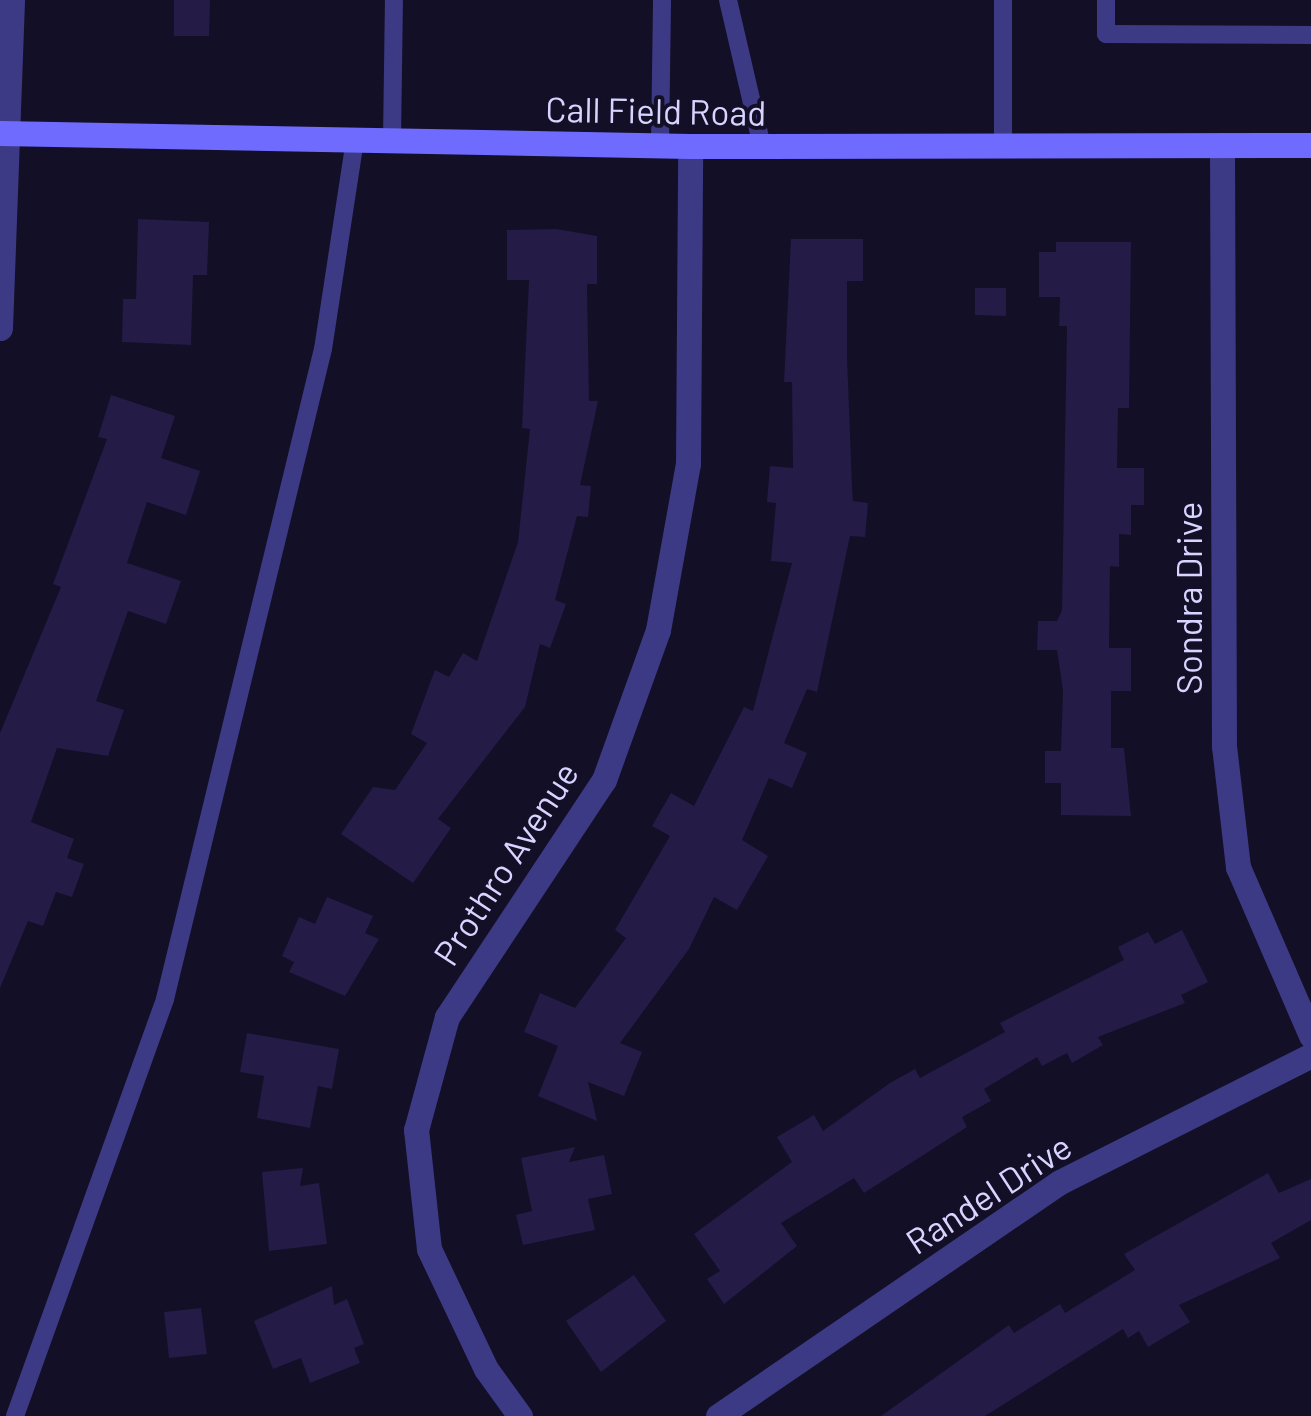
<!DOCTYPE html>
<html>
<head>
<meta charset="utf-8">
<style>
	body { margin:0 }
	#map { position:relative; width:1311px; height:1416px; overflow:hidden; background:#130f26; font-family:Barlow,sans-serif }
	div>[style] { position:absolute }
	.building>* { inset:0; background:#241b47 }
	.lane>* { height:18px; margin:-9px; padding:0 9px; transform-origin:9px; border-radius:9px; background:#3d3a85 }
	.street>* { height:25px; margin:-12.5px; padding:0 12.5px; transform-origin:12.5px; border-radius:12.5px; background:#3d3a85 }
	.secondary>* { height:25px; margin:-12.5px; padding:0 12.5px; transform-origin:12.5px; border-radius:12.5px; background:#6f6bff }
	span { translate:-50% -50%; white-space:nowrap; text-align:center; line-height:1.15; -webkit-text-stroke:8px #130f26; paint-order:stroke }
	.street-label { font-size:35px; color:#d9d4ff }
</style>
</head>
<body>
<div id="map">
	<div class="building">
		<div style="clip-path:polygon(174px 0,210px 0,209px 36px,174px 36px)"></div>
		<div style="clip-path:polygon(138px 219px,209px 222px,207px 275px,193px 275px,191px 345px,122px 342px,123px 299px,136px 299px)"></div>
		<div style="clip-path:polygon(556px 229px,597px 236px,597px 284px,587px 284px,589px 401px,598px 401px,580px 485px,591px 486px,588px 517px,577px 516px,555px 600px,566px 604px,550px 648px,540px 644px,525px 707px,438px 819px,451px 828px,413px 883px,341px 834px,373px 787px,395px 790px,427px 743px,411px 734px,435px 670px,449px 677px,463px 653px,477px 661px,518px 542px,530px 429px,522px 428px,529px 280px,507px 280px,507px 230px)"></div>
		<div style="clip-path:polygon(791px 239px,863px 239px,863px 281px,847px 281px,847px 356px,852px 488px,853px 501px,868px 503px,865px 537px,850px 536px,817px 692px,807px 689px,784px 743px,807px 753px,792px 788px,769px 778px,742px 840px,768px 856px,737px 910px,714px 897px,689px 949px,620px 1043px,642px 1052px,624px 1096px,588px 1082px,597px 1121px,538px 1096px,558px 1046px,524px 1032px,540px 993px,575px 1008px,626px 938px,615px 930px,670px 836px,652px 826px,671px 793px,694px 806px,744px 707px,753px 711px,792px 563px,771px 561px,776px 503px,767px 502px,770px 466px,793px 468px,792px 382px,784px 382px)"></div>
		<div style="clip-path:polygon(1056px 242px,1131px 242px,1129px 408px,1118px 408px,1117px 468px,1144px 468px,1144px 505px,1131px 505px,1131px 535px,1119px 534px,1119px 567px,1110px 566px,1109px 648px,1131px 648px,1131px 691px,1111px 691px,1111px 748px,1124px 748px,1131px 816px,1061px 815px,1061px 783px,1045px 783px,1045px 751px,1061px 751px,1063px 690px,1057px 650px,1037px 650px,1038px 621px,1057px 621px,1062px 610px,1067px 326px,1059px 326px,1060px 297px,1039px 297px,1039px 252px,1056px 252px)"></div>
		<div style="clip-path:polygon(975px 288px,1006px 288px,1006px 316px,975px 315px)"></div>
		<div style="clip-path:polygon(111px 395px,175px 416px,161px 458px,200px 471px,186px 515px,147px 502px,127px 563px,181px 581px,166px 624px,128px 611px,96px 701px,124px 710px,108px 756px,57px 748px,31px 822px,74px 839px,67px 858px,84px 864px,72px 897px,56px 892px,43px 926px,28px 921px,0 988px,0 733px,61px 587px,53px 584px,107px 439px,98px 437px)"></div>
		<div style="clip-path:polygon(327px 897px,373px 916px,365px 933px,379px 939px,345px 996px,289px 972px,294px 962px,282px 956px,299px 917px,315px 924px)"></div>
		<div style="clip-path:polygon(1182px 930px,1208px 982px,1181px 995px,1185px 1003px,1098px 1037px,1103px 1045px,1072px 1063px,1067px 1053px,1042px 1066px,1037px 1057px,984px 1089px,991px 1101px,962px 1117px,967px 1127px,864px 1193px,854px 1178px,781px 1223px,797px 1246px,724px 1304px,707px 1279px,720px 1271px,694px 1234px,792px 1162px,777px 1137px,814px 1115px,823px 1131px,890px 1083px,915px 1069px,920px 1078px,1005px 1032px,1000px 1023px,1124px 960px,1118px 947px,1148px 932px,1155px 944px)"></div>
		<div style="clip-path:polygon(247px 1033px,339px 1049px,332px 1089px,318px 1086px,310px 1128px,257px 1118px,264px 1076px,240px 1072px)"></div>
		<div style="clip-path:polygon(575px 1147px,569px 1162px,604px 1155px,612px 1194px,588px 1199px,595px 1230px,523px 1245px,516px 1215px,532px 1211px,521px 1158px)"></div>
		<div style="clip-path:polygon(303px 1168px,300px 1186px,319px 1183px,327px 1244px,269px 1251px,262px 1172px)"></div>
		<div style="clip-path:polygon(1268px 1173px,1279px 1193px,1311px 1179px,1311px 1220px,1271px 1243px,1280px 1258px,1179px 1305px,1190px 1322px,1148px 1347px,1139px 1331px,1128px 1338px,1123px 1329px,985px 1416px,881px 1416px,1009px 1325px,1014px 1333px,1060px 1304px,1065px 1313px,1135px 1270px,1124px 1254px)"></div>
		<div style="clip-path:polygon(634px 1275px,666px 1321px,601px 1372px,566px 1321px)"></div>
		<div style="clip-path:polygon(332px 1286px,334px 1305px,347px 1299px,364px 1344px,354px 1348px,360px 1363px,310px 1383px,301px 1358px,273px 1369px,254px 1321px)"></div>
		<div style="clip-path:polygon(201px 1308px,207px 1354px,169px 1358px,164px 1312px)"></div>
	</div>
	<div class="lane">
		<div style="left:728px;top:0;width:150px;rotate:76.9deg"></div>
		<div style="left:1106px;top:0;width:34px;rotate:90deg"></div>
		<div style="left:1106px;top:34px;width:205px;rotate:0.3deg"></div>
		<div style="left:392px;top:140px;width:140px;rotate:-89.2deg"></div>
		<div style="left:1003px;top:145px;width:145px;rotate:-90deg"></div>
		<div style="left:660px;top:146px;width:146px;rotate:-89.2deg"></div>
		<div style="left:15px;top:1416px;width:443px;rotate:-70.2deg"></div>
		<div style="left:165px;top:999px;width:669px;rotate:-76.34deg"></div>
		<div style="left:323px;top:349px;width:211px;rotate:-81.3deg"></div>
	</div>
	<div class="street">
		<div style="left:1222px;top:145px;width:601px;rotate:89.81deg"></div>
		<div style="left:1224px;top:746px;width:122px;rotate:83.4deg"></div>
		<div style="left:1238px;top:867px;width:184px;rotate:66.6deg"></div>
		<div style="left:0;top:328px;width:328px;rotate:-87.9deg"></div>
		<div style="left:520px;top:1416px;width:58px;rotate:-125.9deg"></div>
		<div style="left:486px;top:1369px;width:133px;rotate:-115.4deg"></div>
		<div style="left:429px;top:1249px;width:120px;rotate:-96.2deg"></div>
		<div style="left:416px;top:1130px;width:117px;rotate:-74.7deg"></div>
		<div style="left:447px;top:1017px;width:284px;rotate:-56.5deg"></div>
		<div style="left:604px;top:780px;width:159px;rotate:-70.2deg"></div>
		<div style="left:658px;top:630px;width:169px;rotate:-79.8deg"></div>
		<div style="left:688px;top:464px;width:318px;rotate:-89.6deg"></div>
		<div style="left:718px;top:1416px;width:414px;rotate:-34.4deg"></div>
		<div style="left:1060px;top:1182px;width:281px;rotate:-26.8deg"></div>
	</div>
	<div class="secondary">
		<div style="left:0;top:133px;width:690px;rotate:1.08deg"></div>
		<div style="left:690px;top:146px;width:621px;rotate:-0.09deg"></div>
	</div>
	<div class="street-label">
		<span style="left:656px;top:110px;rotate:1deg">Call Field Road</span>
		<span style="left:1188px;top:598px;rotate:-90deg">Sondra Drive</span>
		<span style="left:505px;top:863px;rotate:-57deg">Prothro Avenue</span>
		<span style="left:988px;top:1193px;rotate:-33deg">Randel Drive</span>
	</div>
</div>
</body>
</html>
